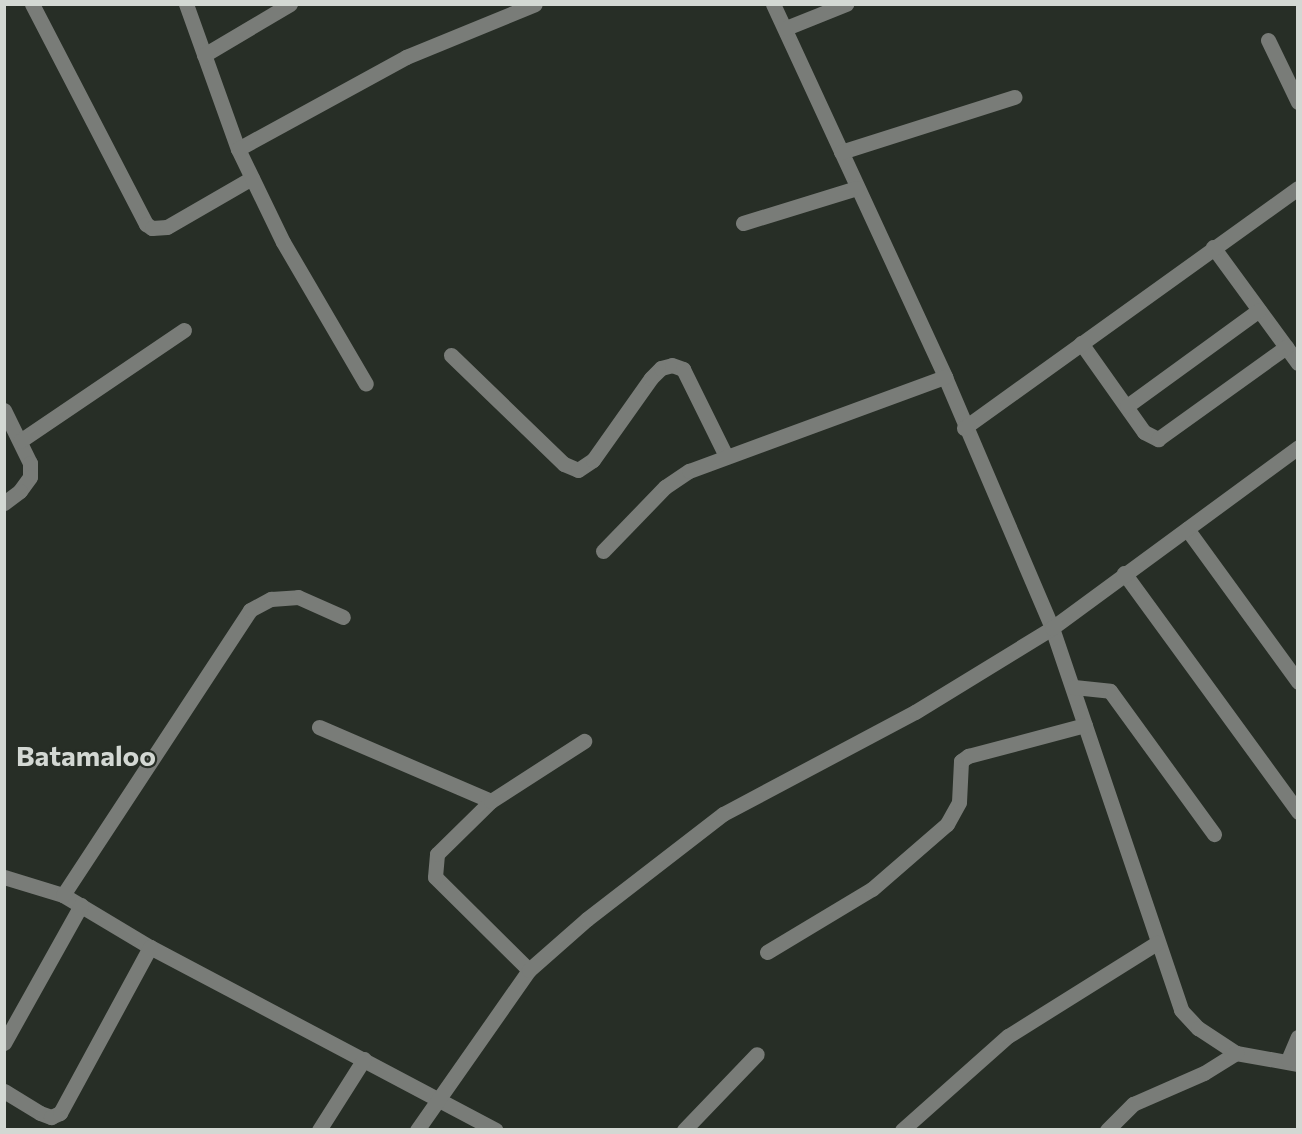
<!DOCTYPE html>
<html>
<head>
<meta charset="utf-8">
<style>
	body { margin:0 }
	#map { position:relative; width:1302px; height:1134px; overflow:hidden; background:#272e26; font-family:Commissioner,sans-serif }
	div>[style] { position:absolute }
	.minor>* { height:15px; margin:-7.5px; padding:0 7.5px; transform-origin:7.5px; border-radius:7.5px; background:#797c78 }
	span { translate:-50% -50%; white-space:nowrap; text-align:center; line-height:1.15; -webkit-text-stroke:4.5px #272e26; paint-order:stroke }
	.district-label { font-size:28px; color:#d3d8d3; font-weight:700 }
	.frame { position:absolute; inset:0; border:6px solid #d3d8d3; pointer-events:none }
</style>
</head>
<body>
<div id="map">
	<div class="minor">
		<div style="left:32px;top:4px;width:248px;rotate:62.6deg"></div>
		<div style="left:146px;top:224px;width:7px;rotate:34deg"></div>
		<div style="left:152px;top:228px;width:15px;rotate:-4deg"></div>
		<div style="left:167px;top:227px;width:98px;rotate:-30deg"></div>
		<div style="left:186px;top:4px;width:154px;rotate:70.3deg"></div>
		<div style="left:238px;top:149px;width:103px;rotate:64.2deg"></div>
		<div style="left:283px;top:242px;width:164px;rotate:59.7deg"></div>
		<div style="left:773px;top:4px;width:411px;rotate:65.2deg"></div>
		<div style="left:945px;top:377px;width:273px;rotate:66.9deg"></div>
		<div style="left:1052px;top:628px;width:403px;rotate:71.3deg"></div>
		<div style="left:1181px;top:1010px;width:25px;rotate:47deg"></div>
		<div style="left:1198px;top:1028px;width:45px;rotate:33.3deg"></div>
		<div style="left:1236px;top:1053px;width:63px;rotate:10.1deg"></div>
		<div style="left:786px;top:28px;width:65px;rotate:-21.8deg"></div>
		<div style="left:1268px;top:40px;width:69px;rotate:64.2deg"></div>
		<div style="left:204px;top:55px;width:100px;rotate:-30.7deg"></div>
		<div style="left:238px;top:149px;width:192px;rotate:-28.7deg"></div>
		<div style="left:406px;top:57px;width:139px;rotate:-22.3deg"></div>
		<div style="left:841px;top:152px;width:182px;rotate:-17.6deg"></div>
		<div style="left:743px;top:223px;width:119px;rotate:-17.1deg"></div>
		<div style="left:1213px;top:247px;width:144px;rotate:53.8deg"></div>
		<div style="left:1081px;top:343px;width:109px;rotate:54.7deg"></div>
		<div style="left:1144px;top:432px;width:16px;rotate:27deg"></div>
		<div style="left:1158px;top:439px;width:158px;rotate:-35.7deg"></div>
		<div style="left:451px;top:355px;width:157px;rotate:44deg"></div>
		<div style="left:564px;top:464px;width:15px;rotate:23deg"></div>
		<div style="left:578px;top:470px;width:18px;rotate:-34deg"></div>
		<div style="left:593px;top:460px;width:100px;rotate:-54.7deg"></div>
		<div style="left:651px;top:378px;width:14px;rotate:-45deg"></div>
		<div style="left:661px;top:368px;width:11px;rotate:-15deg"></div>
		<div style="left:672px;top:365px;width:12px;rotate:20deg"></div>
		<div style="left:683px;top:369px;width:97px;rotate:63.7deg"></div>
		<div style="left:1127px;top:406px;width:163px;rotate:-36deg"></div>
		<div style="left:4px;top:410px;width:59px;rotate:63.9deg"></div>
		<div style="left:30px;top:463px;width:14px;rotate:90deg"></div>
		<div style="left:30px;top:477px;width:17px;rotate:126deg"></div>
		<div style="left:20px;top:491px;width:20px;rotate:143deg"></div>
		<div style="left:964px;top:428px;width:411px;rotate:-35.7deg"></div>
		<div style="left:20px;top:441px;width:198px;rotate:-34.1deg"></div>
		<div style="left:1187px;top:529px;width:189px;rotate:54deg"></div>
		<div style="left:603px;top:551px;width:89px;rotate:-45.9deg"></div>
		<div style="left:665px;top:487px;width:29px;rotate:-34deg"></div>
		<div style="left:689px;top:471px;width:273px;rotate:-20.2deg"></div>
		<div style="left:1124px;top:573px;width:296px;rotate:53.9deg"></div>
		<div style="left:1074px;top:687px;width:36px;rotate:6deg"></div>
		<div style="left:1110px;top:691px;width:177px;rotate:54deg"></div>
		<div style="left:319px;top:727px;width:187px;rotate:23.3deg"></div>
		<div style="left:4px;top:877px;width:62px;rotate:17deg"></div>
		<div style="left:63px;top:895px;width:101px;rotate:30.9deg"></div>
		<div style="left:150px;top:947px;width:391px;rotate:27.9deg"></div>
		<div style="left:63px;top:895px;width:341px;rotate:-56.7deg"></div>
		<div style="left:250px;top:610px;width:24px;rotate:-28deg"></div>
		<div style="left:271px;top:599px;width:27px;rotate:-4deg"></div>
		<div style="left:298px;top:597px;width:49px;rotate:24deg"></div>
		<div style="left:767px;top:952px;width:122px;rotate:-31deg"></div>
		<div style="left:872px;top:889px;width:99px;rotate:-40.9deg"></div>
		<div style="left:947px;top:824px;width:25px;rotate:-61deg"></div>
		<div style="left:959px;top:802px;width:41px;rotate:-87.2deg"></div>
		<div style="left:961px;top:761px;width:9px;rotate:-36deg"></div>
		<div style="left:968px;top:756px;width:121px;rotate:-14.8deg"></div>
		<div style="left:529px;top:970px;width:132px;rotate:-135.3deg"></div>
		<div style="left:435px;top:877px;width:23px;rotate:-85deg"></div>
		<div style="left:437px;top:854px;width:76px;rotate:-44.5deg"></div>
		<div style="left:491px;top:801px;width:111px;rotate:-32.8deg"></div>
		<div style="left:4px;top:1043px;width:158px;rotate:-60.8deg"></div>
		<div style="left:1288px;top:1060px;width:25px;rotate:-67deg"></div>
		<div style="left:4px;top:1091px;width:42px;rotate:31.4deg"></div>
		<div style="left:40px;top:1113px;width:12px;rotate:20deg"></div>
		<div style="left:51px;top:1117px;width:10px;rotate:-24deg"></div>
		<div style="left:60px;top:1113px;width:189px;rotate:-61.5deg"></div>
		<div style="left:319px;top:1130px;width:84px;rotate:-57.6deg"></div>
		<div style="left:417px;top:1130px;width:195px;rotate:-55deg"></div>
		<div style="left:529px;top:970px;width:77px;rotate:-41.3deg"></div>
		<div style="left:587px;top:919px;width:172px;rotate:-37.7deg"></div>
		<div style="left:723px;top:814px;width:217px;rotate:-28deg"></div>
		<div style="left:915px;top:712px;width:161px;rotate:-31.5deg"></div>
		<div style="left:1052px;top:628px;width:305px;rotate:-36.3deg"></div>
		<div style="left:684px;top:1130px;width:105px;rotate:-46.2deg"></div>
		<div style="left:902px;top:1130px;width:142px;rotate:-41.6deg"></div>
		<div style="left:1008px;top:1036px;width:176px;rotate:-32deg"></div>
		<div style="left:1107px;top:1130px;width:37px;rotate:-45deg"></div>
		<div style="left:1133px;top:1104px;width:77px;rotate:-23.6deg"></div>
		<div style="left:1204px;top:1073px;width:38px;rotate:-32deg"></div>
	</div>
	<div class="district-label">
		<span style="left:86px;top:755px">Batamaloo</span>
	</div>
	<div class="frame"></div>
</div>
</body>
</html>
